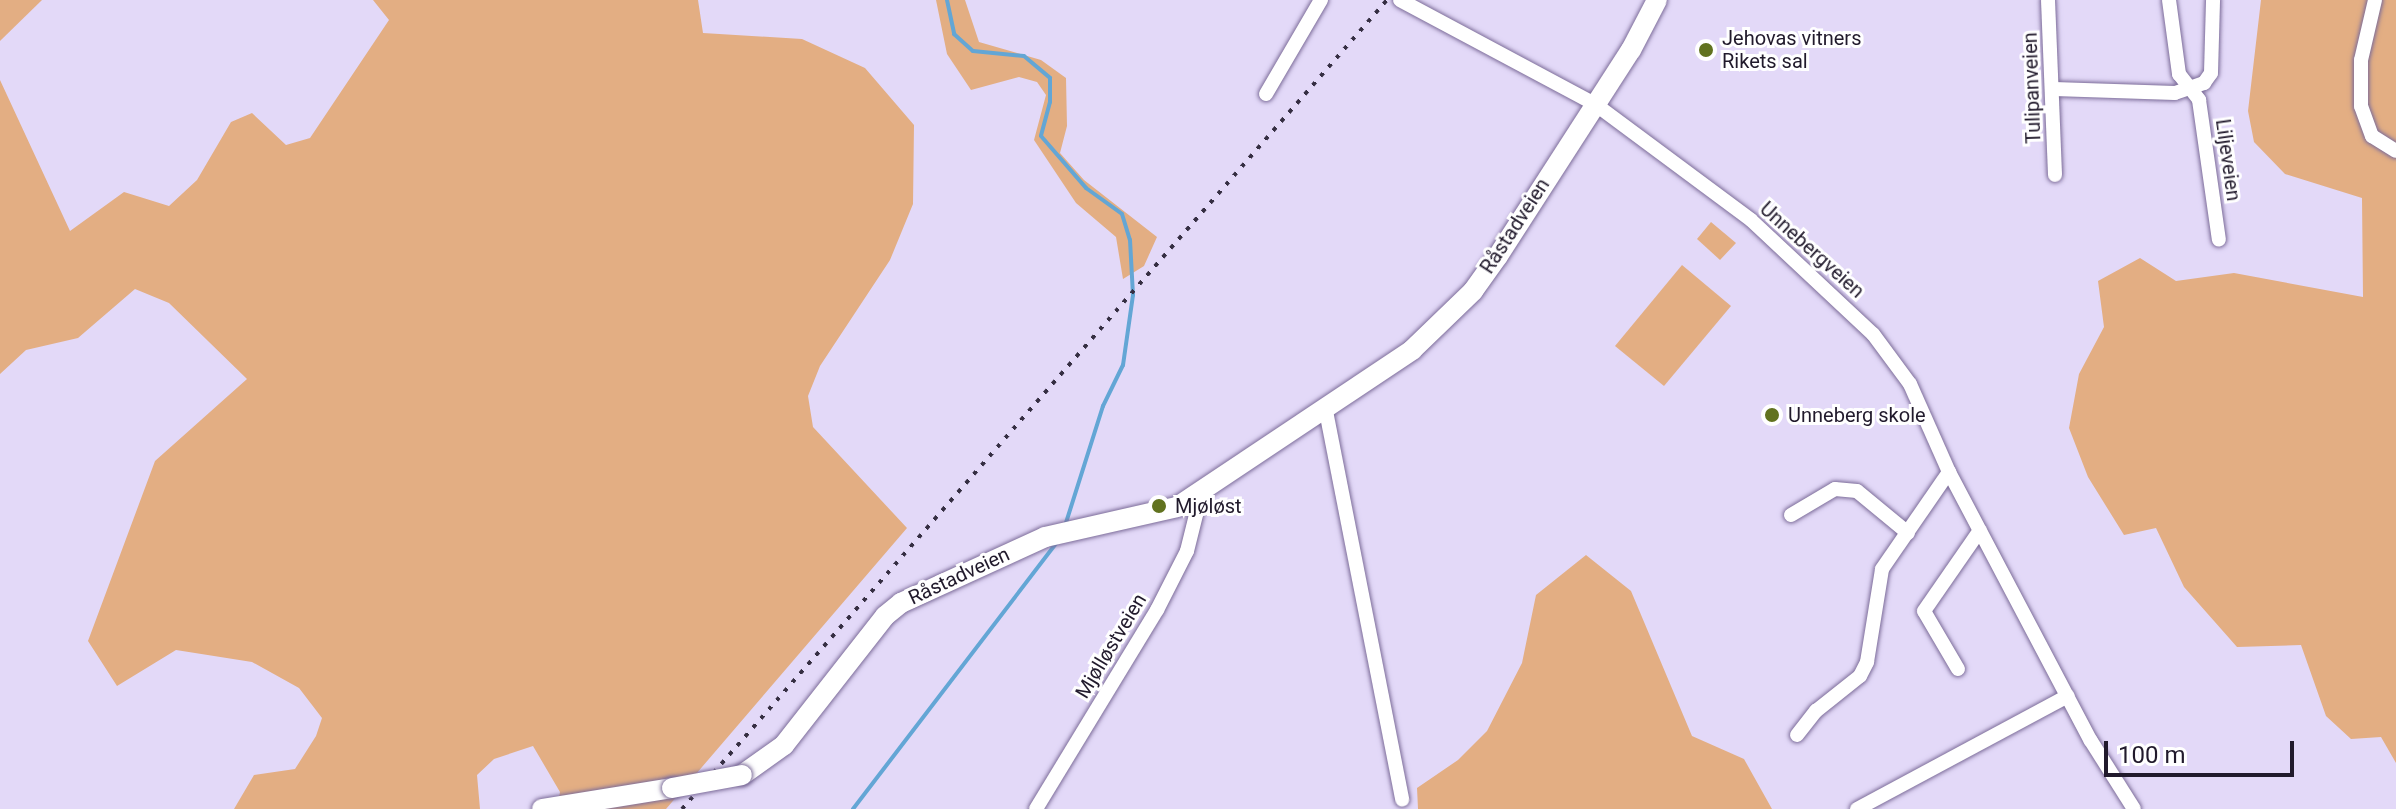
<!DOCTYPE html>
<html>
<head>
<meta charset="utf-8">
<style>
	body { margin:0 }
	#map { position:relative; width:2396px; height:809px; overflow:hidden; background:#e3d9f8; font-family:Roboto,sans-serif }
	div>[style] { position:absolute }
	.green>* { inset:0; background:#e3ae83 }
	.stream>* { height:4px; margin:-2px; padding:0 2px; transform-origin:2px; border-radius:2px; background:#63a6d5 }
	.roads { filter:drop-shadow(0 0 2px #7c6c99) drop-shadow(0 0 2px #7c6c99) }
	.minor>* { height:14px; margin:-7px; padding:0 7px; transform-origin:7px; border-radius:7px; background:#fff }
	.secondary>* { height:20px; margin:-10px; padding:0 10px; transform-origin:10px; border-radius:10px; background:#fff }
	.rail>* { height:4px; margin-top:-2px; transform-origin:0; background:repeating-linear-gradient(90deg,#352e42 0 4px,transparent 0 12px) }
	.bridges { filter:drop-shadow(0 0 2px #7c6c99) drop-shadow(0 0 2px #7c6c99) }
	.secondary-bridge>* { height:20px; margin:-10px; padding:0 10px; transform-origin:10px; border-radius:10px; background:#fff }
	.dots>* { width:22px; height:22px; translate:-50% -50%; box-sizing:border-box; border:4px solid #fff; border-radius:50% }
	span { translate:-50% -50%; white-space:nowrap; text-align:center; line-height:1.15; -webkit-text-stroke:6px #fff; paint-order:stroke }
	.poi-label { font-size:20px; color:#211a2c }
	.left { translate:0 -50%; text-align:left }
	.street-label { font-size:20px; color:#211a2c }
	.scale { position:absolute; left:2104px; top:741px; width:190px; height:36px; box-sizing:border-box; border:4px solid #211a2c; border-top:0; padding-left:10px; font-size:24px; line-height:28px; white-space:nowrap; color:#211a2c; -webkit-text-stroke:6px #fff; paint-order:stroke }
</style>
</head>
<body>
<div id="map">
	<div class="green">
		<div style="clip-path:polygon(0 0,42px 0,0 41px)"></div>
		<div style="clip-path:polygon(373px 0,698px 0,703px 33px,802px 39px,865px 68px,914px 125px,913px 204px,890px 260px,820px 366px,808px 396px,813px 427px,907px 528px,666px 809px,557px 809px,560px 792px,533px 746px,494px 759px,477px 775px,480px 809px,234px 809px,254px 775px,295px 769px,316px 736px,322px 718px,299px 688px,252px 662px,176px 650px,117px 686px,88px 641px,155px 461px,247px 379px,169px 303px,135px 289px,78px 338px,26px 350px,0 374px,0 80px,70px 231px,124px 192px,169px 206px,197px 180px,231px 122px,252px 113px,286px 145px,310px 138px,389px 20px)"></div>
		<div style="clip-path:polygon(936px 0,965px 0,979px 42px,1041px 60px,1066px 78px,1067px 126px,1060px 153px,1084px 180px,1157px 237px,1144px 266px,1123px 279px,1116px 237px,1076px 203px,1034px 140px,1046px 95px,1037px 82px,1019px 77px,971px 90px,947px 54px)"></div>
		<div style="clip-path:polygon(2261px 0,2396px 0,2396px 763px,2381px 737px,2351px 739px,2326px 716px,2301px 645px,2237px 647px,2184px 587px,2156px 528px,2124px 535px,2088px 477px,2069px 428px,2079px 374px,2104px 327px,2098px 281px,2140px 258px,2176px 281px,2234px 273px,2363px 297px,2362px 198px,2285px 174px,2254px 142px,2248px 111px)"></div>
		<div style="clip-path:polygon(1711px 222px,1736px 243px,1720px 260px,1697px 239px)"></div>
		<div style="clip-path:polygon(1682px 265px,1731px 306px,1664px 386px,1615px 346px)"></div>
		<div style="clip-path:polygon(1586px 555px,1631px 591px,1692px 736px,1744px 759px,1772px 809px,1418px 809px,1417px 788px,1458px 760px,1487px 731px,1522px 663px,1536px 595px)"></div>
	</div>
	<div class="stream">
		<div style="left:947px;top:0;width:35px;rotate:78deg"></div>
		<div style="left:954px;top:34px;width:25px;rotate:42deg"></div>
		<div style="left:973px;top:51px;width:51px;rotate:5.6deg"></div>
		<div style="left:1024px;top:56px;width:34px;rotate:40deg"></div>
		<div style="left:1050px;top:78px;width:24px;rotate:90deg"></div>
		<div style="left:1050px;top:102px;width:35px;rotate:105deg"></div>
		<div style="left:1041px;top:136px;width:69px;rotate:49.1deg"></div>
		<div style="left:1086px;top:188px;width:44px;rotate:35.8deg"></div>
		<div style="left:1122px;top:214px;width:27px;rotate:73deg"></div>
		<div style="left:1130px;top:240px;width:55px;rotate:86.9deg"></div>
		<div style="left:1133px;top:295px;width:71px;rotate:98.1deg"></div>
		<div style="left:1123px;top:365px;width:46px;rotate:116deg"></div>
		<div style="left:1103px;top:406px;width:126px;rotate:107.6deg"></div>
		<div style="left:853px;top:809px;width:337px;rotate:-52.6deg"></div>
	</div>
	<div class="roads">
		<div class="minor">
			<div style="left:1400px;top:0;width:221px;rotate:28.1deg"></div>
			<div style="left:1595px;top:104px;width:194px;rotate:36.6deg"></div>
			<div style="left:1751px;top:220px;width:167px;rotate:43.1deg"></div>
			<div style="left:1873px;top:334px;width:62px;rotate:53.5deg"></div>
			<div style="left:1910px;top:384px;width:96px;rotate:66.1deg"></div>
			<div style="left:1949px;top:472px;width:304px;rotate:62.2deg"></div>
			<div style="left:2091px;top:741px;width:80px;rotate:57.7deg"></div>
			<div style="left:2048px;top:0;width:175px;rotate:87.7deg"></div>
			<div style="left:2169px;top:0;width:75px;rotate:82.3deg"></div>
			<div style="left:2179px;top:74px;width:33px;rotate:52deg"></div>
			<div style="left:2199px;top:100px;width:141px;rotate:81.9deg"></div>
			<div style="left:2375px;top:0;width:62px;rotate:103.1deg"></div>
			<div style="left:2361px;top:60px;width:46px;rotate:90deg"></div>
			<div style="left:2361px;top:106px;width:32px;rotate:70deg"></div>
			<div style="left:2372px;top:136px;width:28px;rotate:32deg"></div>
			<div style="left:2054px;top:89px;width:121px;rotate:1.9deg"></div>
			<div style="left:2175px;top:93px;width:31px;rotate:-19deg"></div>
			<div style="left:2204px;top:83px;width:12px;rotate:-55deg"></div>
			<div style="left:2211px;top:73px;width:73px;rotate:-88.4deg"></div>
			<div style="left:1266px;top:94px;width:109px;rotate:-59.7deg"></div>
			<div style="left:1326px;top:411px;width:396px;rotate:78.9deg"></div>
			<div style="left:1791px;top:515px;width:51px;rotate:-30.6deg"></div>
			<div style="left:1835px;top:489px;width:22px;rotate:5deg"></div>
			<div style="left:1857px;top:491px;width:66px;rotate:39.5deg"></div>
			<div style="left:1958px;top:669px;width:67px;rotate:-120.4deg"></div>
			<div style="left:1924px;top:611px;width:98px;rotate:-55.3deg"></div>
			<div style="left:1797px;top:735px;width:31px;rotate:-52deg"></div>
			<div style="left:1816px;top:711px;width:56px;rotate:-38.5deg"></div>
			<div style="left:1860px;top:676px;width:16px;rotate:-63deg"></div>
			<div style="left:1867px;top:662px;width:94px;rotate:-80.8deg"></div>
			<div style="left:1882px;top:569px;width:118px;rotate:-55.4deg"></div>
			<div style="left:1036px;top:809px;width:233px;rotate:-58.7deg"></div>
			<div style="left:1157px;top:610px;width:66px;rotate:-63deg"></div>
			<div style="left:1187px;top:551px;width:58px;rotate:-76deg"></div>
			<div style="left:1857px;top:809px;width:239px;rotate:-28.2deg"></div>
		</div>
		<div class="secondary">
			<div style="left:742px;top:775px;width:52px;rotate:-35.5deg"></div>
			<div style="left:784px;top:745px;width:164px;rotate:-51.9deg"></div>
			<div style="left:885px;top:616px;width:21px;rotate:-39deg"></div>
			<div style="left:901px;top:603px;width:158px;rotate:-24.6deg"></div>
			<div style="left:1045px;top:537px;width:135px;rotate:-12.8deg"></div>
			<div style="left:1177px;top:507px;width:283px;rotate:-33.7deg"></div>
			<div style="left:1412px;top:350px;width:85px;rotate:-44deg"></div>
			<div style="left:1473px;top:291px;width:43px;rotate:-54.5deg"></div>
			<div style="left:1498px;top:256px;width:245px;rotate:-57.2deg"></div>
			<div style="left:1631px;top:50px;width:56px;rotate:-62.5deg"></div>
			<div style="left:542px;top:809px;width:132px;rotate:-9.2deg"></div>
		</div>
	</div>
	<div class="rail">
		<div style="left:682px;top:809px;width:1073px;rotate:-48.93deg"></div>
	</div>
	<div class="bridges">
		<div class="secondary-bridge">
			<div style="left:672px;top:788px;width:71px;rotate:-10.5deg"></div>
		</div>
	</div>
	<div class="dots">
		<div style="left:1706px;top:50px;background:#61721f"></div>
		<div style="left:1772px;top:415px;background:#61721f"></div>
		<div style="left:1159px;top:506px;background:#61721f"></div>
	</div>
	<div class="poi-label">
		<span class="left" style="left:1722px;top:50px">Jehovas vitners<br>Rikets sal</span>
		<span class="left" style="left:1788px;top:415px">Unneberg skole</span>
		<span class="left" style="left:1175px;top:506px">Mjøløst</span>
	</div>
	<div class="street-label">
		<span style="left:2032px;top:88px;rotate:-92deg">Tulipanveien</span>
		<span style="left:2228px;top:160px;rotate:82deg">Liljeveien</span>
		<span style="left:1515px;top:226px;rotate:-57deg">Råstadveien</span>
		<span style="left:1812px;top:250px;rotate:42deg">Unnebergveien</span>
		<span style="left:959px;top:576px;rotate:-25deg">Råstadveien</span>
		<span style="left:1111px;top:646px;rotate:-59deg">Mjølløstveien</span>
	</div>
	<div class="scale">100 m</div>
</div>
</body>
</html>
